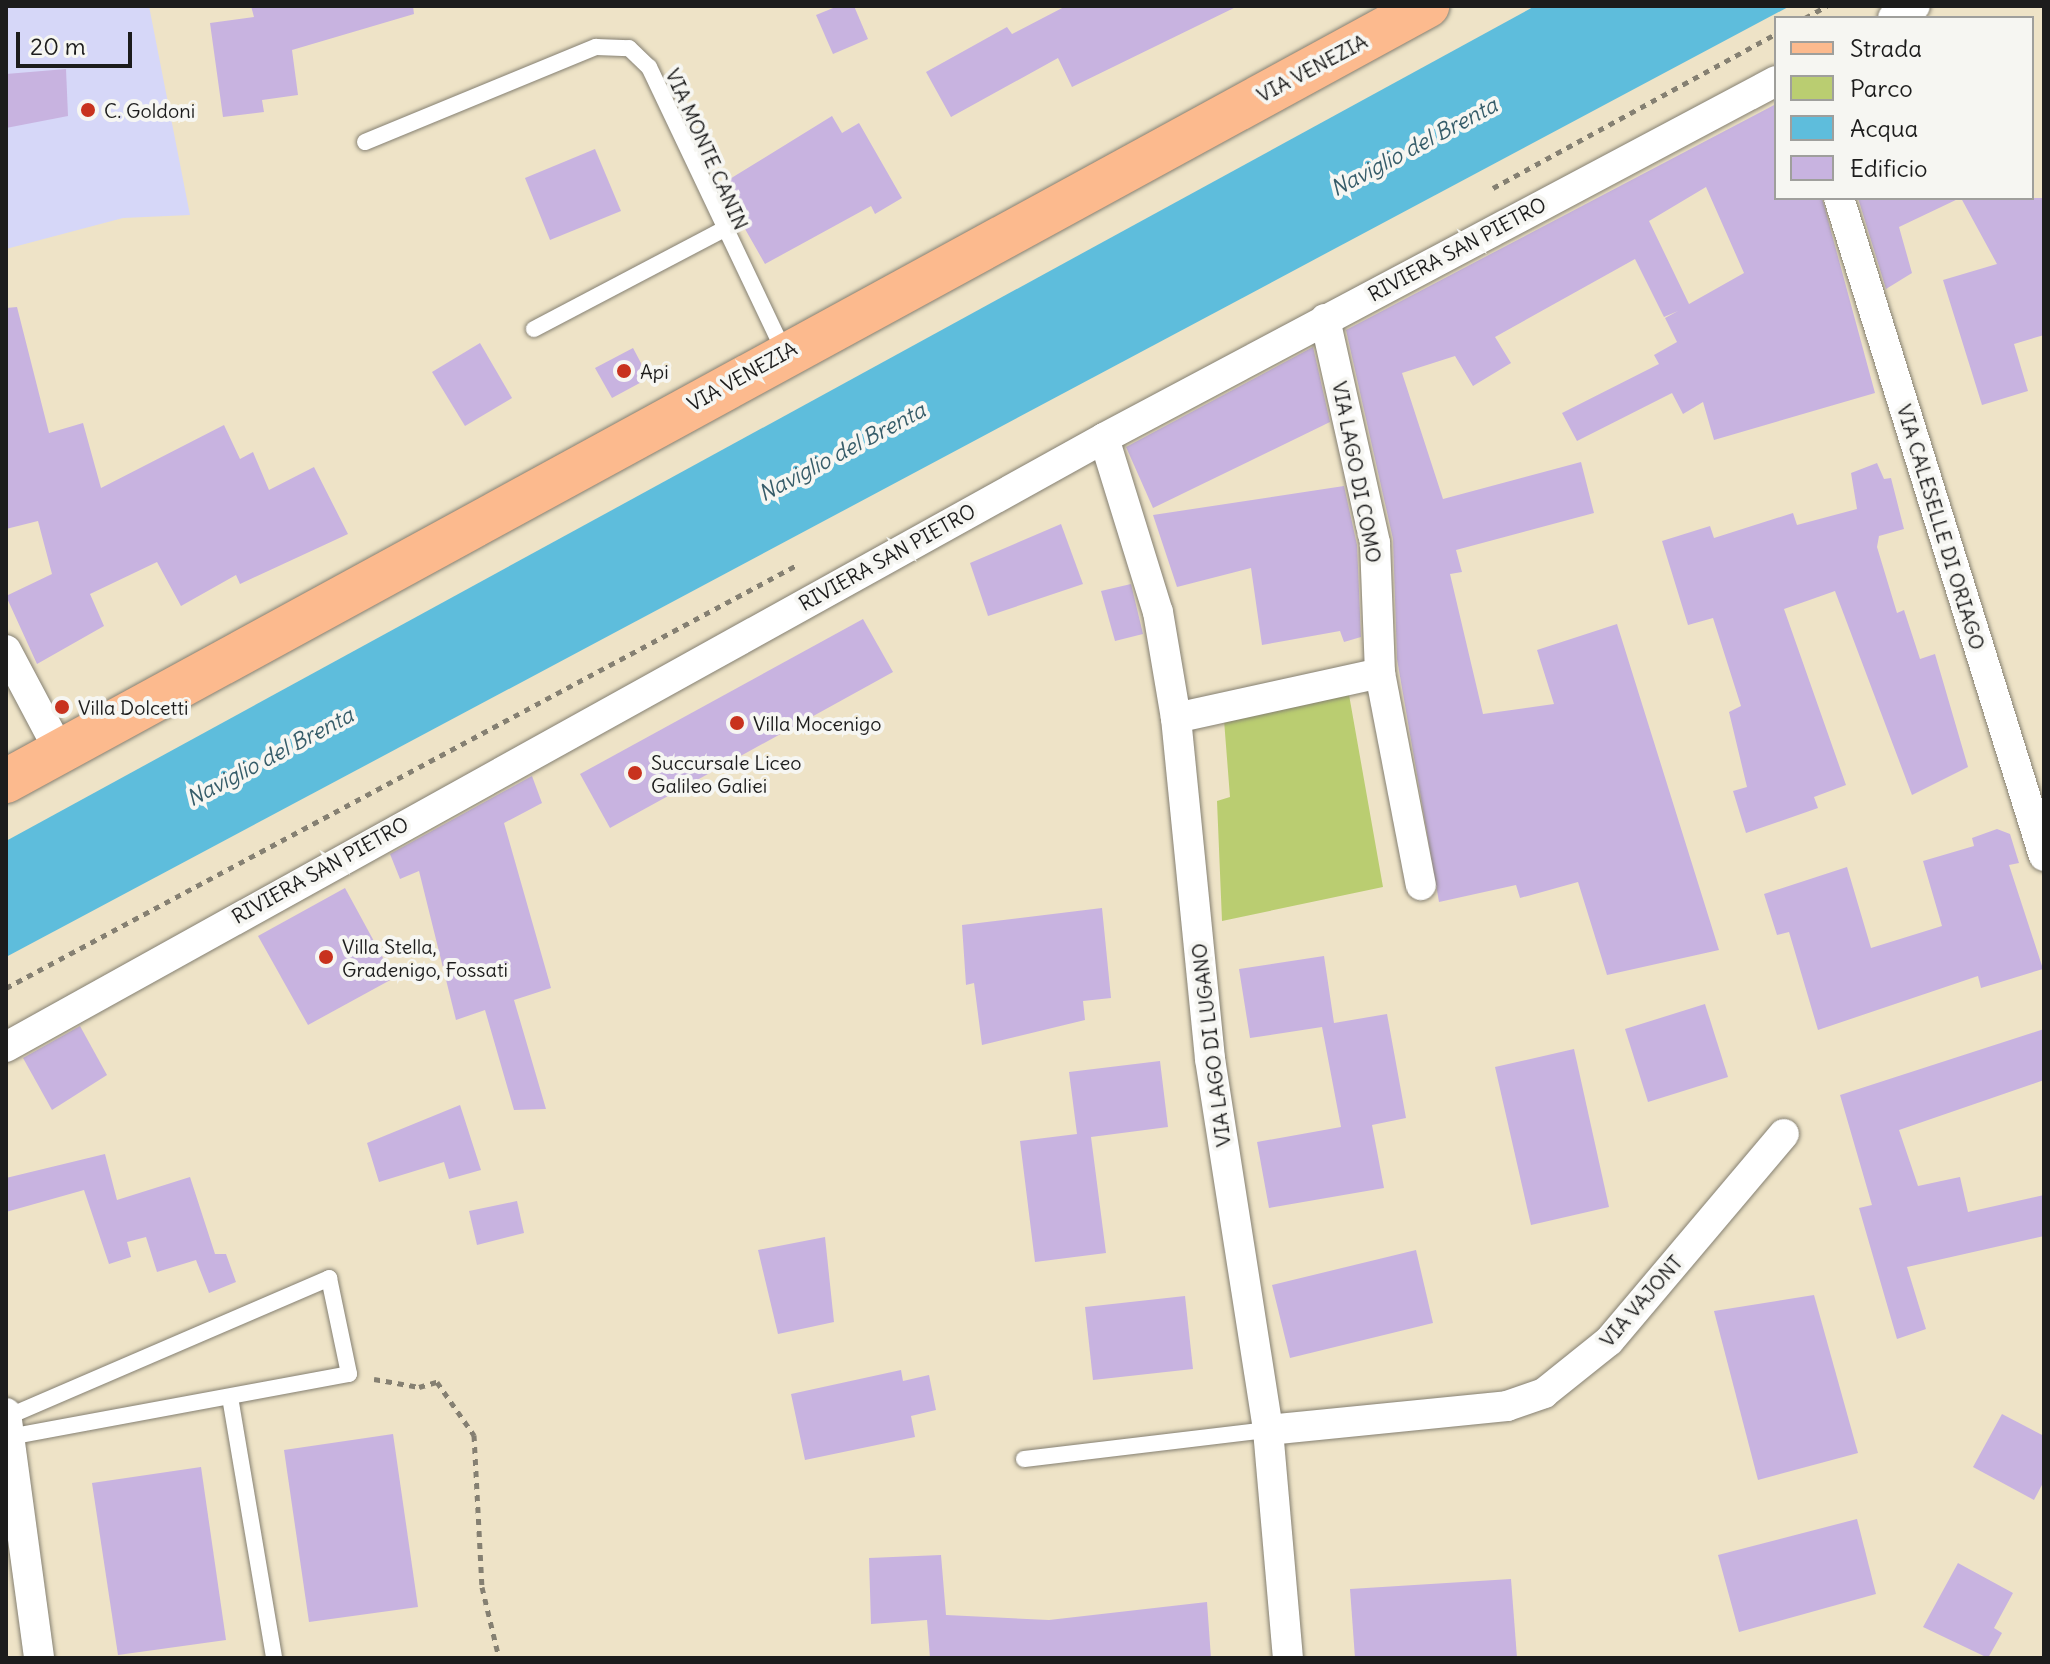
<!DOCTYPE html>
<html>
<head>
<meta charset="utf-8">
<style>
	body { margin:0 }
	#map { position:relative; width:2050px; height:1664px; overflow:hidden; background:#eee3c7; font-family:Delius,sans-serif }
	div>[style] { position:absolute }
	.built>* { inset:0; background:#d6d7f8 }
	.green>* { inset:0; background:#bacd71 }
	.water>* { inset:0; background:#5ebddc }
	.building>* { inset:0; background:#c8b3e0 }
	.path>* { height:5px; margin-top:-2.5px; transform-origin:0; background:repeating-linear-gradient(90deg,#858072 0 6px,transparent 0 12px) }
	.roads { filter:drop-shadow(0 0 2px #858072) drop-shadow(0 0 2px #858072) }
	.service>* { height:16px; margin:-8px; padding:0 8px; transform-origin:8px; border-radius:8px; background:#fff }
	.minor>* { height:30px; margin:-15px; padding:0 15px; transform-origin:15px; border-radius:15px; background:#fff }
	.primary>* { height:44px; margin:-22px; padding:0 22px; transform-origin:22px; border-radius:22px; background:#fcba8e }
	.dots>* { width:22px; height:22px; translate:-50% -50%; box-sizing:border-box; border:4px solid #f6f6f2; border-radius:50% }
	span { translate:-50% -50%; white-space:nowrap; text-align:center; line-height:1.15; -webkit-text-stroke:8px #f6f6f2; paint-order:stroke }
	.street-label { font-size:20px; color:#1c1c1c }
	.poi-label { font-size:20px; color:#1c1c1c }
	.left { translate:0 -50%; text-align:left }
	.water-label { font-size:22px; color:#365c69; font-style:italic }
	.frame { position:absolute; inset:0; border:8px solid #1c1c1c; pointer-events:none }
	.legend { position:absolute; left:1774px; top:16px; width:260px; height:184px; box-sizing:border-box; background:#f6f6f2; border:2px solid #9f9f9c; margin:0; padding:10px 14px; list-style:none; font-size:24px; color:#1c1c1c }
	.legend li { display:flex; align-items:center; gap:16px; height:40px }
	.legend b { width:40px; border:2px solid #9f9f9c }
	.scale { position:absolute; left:16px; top:32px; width:116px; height:36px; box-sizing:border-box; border:4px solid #1c1c1c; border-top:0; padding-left:10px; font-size:24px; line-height:28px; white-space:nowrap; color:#1c1c1c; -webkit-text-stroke:6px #f6f6f2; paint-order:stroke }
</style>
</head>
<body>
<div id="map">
	<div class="built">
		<div style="clip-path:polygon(6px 6px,149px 6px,190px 215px,123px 218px,6px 249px)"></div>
	</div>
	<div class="green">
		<div style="clip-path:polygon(1348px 689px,1383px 887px,1222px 921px,1217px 801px,1230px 797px,1224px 720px)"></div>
	</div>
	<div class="water">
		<div style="clip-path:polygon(1535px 6px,1790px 6px,6px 957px,6px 841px)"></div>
	</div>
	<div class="building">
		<div style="clip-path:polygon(251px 6px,413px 6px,414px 14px,292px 50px,298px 95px,262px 100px,264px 112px,223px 117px,210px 23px,254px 17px)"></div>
		<div style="clip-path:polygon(838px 6px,854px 6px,868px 39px,833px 54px,816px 15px)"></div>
		<div style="clip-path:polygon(1066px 6px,1238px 6px,1072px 87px,1058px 58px,951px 117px,926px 72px,1007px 27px,1012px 34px)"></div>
		<div style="clip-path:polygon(66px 69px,68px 116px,6px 128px,6px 74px)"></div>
		<div style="clip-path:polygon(evenodd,1776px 104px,1776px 198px,1822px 198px,1875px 393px,1714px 440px,1703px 402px,1683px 414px,1672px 393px,1577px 441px,1562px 413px,1659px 364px,1654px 355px,1677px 342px,1665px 318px,1678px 311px,1664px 317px,1635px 259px,1495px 337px,1511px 363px,1473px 386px,1455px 356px,1402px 373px,1443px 499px,1581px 462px,1594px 513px,1456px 550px,1462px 572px,1450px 574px,1483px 714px,1554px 704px,1537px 650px,1617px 624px,1719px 950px,1607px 975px,1578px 882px,1520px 898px,1516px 885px,1439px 902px,1397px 659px,1393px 539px,1346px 330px,1776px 104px,1706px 187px,1744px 273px,1689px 304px,1649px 221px,1706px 187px)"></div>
		<div style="clip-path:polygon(832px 116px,842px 133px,859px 123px,902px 198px,875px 214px,871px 206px,765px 264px,720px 185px)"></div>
		<div style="clip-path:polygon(595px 149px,621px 211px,550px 240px,525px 178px)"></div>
		<div style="clip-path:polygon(1858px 198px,1960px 198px,1899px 227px,1912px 273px,1886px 289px)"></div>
		<div style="clip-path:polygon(1961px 198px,2044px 198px,2044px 335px,2014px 344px,2028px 391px,1982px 405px,1943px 280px,1997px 264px)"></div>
		<div style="clip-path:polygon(17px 307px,49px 433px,83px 423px,101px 488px,224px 425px,240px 459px,253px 452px,269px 490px,314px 467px,348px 534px,240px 584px,236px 575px,181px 606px,157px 562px,90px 594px,104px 626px,37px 664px,6px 596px,52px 574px,38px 521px,6px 529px,6px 308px)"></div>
		<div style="clip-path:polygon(480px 343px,512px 398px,465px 426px,432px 372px)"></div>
		<div style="clip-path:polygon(1313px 347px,1330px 422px,1153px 508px,1126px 447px)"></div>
		<div style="clip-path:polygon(633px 348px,649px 378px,612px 398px,595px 368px)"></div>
		<div style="clip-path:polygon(1877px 463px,1884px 479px,1891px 478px,1904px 529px,1879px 536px,1877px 547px,1897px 613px,1904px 610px,1920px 659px,1935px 654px,1968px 767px,1912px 795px,1835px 591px,1784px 609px,1846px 785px,1814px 797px,1818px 808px,1746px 833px,1733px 791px,1747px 787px,1729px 712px,1741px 706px,1713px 618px,1688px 625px,1662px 541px,1710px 526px,1714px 538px,1793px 513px,1797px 525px,1857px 509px,1851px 473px)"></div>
		<div style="clip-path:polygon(1344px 486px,1357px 545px,1361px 637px,1344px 642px,1340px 631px,1262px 645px,1251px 568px,1177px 587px,1153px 515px)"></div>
		<div style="clip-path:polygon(1061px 524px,1083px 584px,988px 616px,970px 563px)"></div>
		<div style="clip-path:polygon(1131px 584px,1143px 634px,1115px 641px,1101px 591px)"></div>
		<div style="clip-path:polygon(863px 619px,893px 672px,610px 828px,580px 774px)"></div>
		<div style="clip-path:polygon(532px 776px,542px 803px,504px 823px,551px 988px,514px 1000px,546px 1109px,514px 1110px,485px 1010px,456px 1020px,419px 871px,400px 879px,390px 854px)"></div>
		<div style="clip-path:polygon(1997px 829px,2010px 834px,2019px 863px,2009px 865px,2043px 969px,1981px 988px,1978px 976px,1818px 1030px,1789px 932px,1777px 935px,1764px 894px,1847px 867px,1871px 948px,1942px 926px,1923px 861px,1974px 846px,1972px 838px)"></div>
		<div style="clip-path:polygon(345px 888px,394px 978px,308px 1025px,258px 936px)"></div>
		<div style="clip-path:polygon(1102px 908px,1111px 998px,1083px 1001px,1085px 1020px,982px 1045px,974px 983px,966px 985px,962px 925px)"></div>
		<div style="clip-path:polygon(1324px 956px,1334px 1023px,1387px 1014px,1406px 1118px,1372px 1125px,1384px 1188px,1269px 1208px,1257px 1142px,1341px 1127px,1322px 1027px,1250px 1038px,1239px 969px)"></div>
		<div style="clip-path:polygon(1705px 1004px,1728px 1077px,1648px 1102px,1625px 1029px)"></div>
		<div style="clip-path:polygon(80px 1026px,107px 1075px,52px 1110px,23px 1058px)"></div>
		<div style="clip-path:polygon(2044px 1029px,2044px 1080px,1899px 1130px,1918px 1186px,1960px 1177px,1968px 1212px,2044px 1195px,2044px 1236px,1907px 1267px,1926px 1329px,1897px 1339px,1859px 1208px,1872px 1205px,1840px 1095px)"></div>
		<div style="clip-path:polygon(1574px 1049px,1609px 1207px,1531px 1225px,1495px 1067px)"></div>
		<div style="clip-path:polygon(1160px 1061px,1168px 1127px,1091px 1137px,1106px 1253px,1035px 1262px,1020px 1141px,1077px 1134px,1069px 1072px)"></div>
		<div style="clip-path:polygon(460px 1105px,481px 1170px,449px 1179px,444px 1162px,379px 1182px,367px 1143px)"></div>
		<div style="clip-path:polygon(105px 1154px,117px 1200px,190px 1177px,215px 1254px,226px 1254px,236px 1282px,209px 1293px,196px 1260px,157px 1272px,146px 1237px,127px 1242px,131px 1257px,109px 1264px,84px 1190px,6px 1212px,6px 1178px)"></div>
		<div style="clip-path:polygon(517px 1201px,524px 1233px,477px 1245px,469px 1211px)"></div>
		<div style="clip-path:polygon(825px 1237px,834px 1322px,778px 1334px,758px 1250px)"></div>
		<div style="clip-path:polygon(1416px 1250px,1433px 1323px,1290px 1358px,1272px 1285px)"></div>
		<div style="clip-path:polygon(1814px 1295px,1858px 1453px,1758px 1480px,1714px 1311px)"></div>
		<div style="clip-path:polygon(1185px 1296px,1193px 1369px,1093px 1380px,1085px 1307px)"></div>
		<div style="clip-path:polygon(901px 1370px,903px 1381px,929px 1375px,936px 1410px,911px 1416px,915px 1437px,805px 1460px,791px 1394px)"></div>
		<div style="clip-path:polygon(2002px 1414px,2044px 1436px,2044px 1481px,2034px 1500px,1973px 1467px)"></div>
		<div style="clip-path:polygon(393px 1434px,418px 1607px,309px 1622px,284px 1450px)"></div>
		<div style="clip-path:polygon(201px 1467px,226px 1640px,118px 1655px,92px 1483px)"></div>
		<div style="clip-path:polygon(1857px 1519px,1876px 1594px,1739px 1632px,1718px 1555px)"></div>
		<div style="clip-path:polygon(941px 1555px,946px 1615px,1049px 1620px,1207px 1602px,1211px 1658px,930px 1658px,927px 1620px,871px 1624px,869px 1558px)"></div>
		<div style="clip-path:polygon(1958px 1563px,2013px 1593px,1994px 1628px,2002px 1633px,1988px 1658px,1923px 1627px)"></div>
		<div style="clip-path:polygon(1511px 1579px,1517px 1658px,1355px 1658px,1350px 1589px)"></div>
	</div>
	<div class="path">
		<div style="left:1805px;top:18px;width:25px;rotate:-29deg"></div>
		<div style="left:1493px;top:188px;width:322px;rotate:-28.6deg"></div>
		<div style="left:6px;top:988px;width:895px;rotate:-28.14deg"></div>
		<div style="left:374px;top:1379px;width:46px;rotate:10.1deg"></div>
		<div style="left:419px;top:1387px;width:19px;rotate:-16deg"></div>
		<div style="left:437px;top:1382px;width:65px;rotate:55.1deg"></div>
		<div style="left:474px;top:1435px;width:152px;rotate:87deg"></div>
		<div style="left:482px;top:1587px;width:73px;rotate:76.5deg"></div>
	</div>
	<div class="roads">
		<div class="service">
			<div style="left:365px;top:142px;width:250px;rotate:-22.4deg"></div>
			<div style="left:596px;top:47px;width:33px;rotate:2deg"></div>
			<div style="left:629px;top:48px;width:28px;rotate:44deg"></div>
			<div style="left:649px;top:67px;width:317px;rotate:64.6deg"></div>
			<div style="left:534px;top:329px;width:211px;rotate:-27.7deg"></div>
			<div style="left:230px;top:1397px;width:265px;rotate:80.4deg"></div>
			<div style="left:7px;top:1417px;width:351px;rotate:-23.3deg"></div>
			<div style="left:329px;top:1278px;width:98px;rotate:78.2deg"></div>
			<div style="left:349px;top:1374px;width:345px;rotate:169.5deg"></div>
			<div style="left:1024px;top:1459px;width:246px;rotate:-6.8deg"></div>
		</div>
		<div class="minor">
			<div style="left:1893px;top:18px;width:25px;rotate:-29deg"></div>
			<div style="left:1839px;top:198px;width:689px;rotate:72.7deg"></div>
			<div style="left:1325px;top:319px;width:230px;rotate:77.4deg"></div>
			<div style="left:1375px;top:543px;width:130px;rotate:87.8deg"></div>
			<div style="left:1380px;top:673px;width:216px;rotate:79.1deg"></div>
			<div style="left:1104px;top:438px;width:182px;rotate:72.8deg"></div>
			<div style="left:1158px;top:612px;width:108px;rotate:80.4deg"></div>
			<div style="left:1176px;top:718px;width:343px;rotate:84.3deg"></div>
			<div style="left:1210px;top:1059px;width:376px;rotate:81.1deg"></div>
			<div style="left:1268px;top:1430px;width:229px;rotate:85deg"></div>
			<div style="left:6px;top:650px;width:115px;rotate:62.1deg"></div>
			<div style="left:1176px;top:718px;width:209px;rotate:-12.4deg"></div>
			<div style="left:6px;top:1047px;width:1256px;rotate:-29.01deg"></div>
			<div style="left:1104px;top:438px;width:761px;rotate:-27.98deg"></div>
			<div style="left:6px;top:1413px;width:247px;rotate:82.3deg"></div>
			<div style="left:1268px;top:1430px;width:240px;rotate:-5.7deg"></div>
			<div style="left:1507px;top:1406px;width:39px;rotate:-19deg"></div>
			<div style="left:1544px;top:1393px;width:83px;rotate:-38.7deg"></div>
			<div style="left:1609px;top:1341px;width:271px;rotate:-49.8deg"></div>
		</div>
		<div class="primary">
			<div style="left:6px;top:781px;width:1619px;rotate:-28.61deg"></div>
		</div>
	</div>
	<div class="dots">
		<div style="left:88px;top:110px;background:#c8321e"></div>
		<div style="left:624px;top:371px;background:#c8321e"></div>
		<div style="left:62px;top:707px;background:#c8321e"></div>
		<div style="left:737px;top:723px;background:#c8321e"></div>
		<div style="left:635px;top:773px;background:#c8321e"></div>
		<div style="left:326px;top:957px;background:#c8321e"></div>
	</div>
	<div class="street-label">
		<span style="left:1312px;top:68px;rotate:-28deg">VIA VENEZIA</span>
		<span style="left:707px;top:149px;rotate:66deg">VIA MONTE CANIN</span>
		<span style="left:1457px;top:249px;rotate:-28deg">RIVIERA SAN PIETRO</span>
		<span style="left:742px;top:376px;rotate:-29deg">VIA VENEZIA</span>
		<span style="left:1357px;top:472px;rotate:79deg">VIA LAGO DI COMO</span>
		<span style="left:1941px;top:527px;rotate:73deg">VIA CALESELLE DI ORIAGO</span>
		<span style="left:887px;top:557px;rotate:-29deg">RIVIERA SAN PIETRO</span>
		<span style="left:320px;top:870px;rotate:-29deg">RIVIERA SAN PIETRO</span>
		<span style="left:1211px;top:1045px;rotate:-97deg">VIA LAGO DI LUGANO</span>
		<span style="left:1641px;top:1301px;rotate:-49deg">VIA VAJONT</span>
	</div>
	<div class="poi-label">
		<span class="left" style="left:104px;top:110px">C. Goldoni</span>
		<span class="left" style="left:640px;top:371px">Api</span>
		<span class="left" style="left:78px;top:707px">Villa Dolcetti</span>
		<span class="left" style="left:753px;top:723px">Villa Mocenigo</span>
		<span class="left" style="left:651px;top:774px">Succursale Liceo<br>Galileo Galiei</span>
		<span class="left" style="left:342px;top:958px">Villa Stella,<br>Gradenigo, Fossati</span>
	</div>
	<div class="water-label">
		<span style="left:1414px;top:147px;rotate:-28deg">Naviglio del Brenta</span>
		<span style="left:842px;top:452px;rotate:-28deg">Naviglio del Brenta</span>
		<span style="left:270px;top:757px;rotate:-28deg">Naviglio del Brenta</span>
	</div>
	<div class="frame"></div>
	<ul class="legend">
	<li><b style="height:10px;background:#fcba8e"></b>Strada</li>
	<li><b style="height:22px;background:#bacd71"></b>Parco</li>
	<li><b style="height:22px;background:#5ebddc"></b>Acqua</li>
	<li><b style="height:22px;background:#c8b3e0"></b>Edificio</li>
	</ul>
	<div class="scale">20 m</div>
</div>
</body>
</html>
